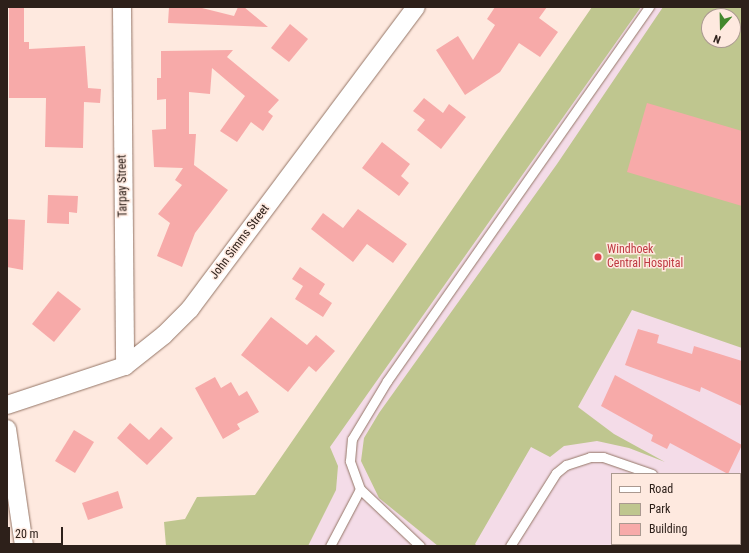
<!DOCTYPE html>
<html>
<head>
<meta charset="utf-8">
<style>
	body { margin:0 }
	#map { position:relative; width:749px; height:553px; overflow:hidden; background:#fee9df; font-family:"Roboto Condensed",sans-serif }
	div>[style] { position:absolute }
	.medical>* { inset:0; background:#f4dce8 }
	.green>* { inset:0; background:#bfc68f }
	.building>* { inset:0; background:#f7aaa9 }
	.roads { filter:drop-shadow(0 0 1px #947566) drop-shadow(0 0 1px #947566) }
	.lane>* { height:9px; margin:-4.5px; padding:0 4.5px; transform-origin:4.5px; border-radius:4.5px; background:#fff }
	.street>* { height:18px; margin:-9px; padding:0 9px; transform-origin:9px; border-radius:9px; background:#fff }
	.dots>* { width:11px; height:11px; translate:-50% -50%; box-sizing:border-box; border:2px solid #fee9df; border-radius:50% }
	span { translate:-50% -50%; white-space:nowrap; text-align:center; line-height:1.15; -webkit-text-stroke:3px #fee9df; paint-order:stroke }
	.street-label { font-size:12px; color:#2d201a }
	.health-label { font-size:12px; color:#be3a42 }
	.left { translate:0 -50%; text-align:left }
	.frame { position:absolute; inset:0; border:8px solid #2d201a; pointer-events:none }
	.legend { position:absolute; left:611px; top:473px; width:130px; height:72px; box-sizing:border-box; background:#fee9df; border:1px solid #aa9990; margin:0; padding:5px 7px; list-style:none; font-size:12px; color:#2d201a }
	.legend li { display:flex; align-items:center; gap:8px; height:20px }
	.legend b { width:20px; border:1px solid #aa9990 }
	.north { position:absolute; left:701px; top:8px; width:40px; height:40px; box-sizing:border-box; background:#fee9df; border:1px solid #aa9990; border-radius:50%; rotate:200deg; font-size:11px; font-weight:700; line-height:16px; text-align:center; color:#2d201a }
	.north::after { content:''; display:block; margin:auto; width:14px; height:18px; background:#43882d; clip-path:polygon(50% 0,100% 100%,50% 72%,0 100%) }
	.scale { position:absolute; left:8px; top:527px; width:55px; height:18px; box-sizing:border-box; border:2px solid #2d201a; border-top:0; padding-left:5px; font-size:12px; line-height:14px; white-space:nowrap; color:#2d201a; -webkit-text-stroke:3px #fee9df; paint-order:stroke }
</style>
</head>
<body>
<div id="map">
	<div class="medical">
		<div style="clip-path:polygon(evenodd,631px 7px,742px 7px,742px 546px,270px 546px,280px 502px,631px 7px,709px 16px,733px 16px,733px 40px,709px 40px,709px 16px,631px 7px,612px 474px,740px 474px,740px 544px,612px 544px,612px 474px)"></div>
	</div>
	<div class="green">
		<div style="clip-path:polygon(592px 7px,641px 7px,330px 447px,338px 466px,336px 490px,308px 546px,166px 546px,164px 522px,185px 519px,197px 497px,255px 495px)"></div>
		<div style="clip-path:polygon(evenodd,663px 7px,742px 7px,742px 348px,632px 310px,578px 407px,614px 434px,665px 462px,629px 448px,597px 441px,564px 446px,550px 457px,531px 447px,475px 544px,477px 546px,438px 546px,379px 498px,361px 461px,364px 438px,379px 413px,557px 164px,663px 7px,709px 16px,733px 16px,733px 40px,709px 40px,709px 16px)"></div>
	</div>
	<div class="building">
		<div style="clip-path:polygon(9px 7px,24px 7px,24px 42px,29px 42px,29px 49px,85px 46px,88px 88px,101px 89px,100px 103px,84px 102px,83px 148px,45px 147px,46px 98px,9px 98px)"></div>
		<div style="clip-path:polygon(169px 7px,198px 7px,234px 16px,238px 7px,244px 7px,268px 27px,168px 23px)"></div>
		<div style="clip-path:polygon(495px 7px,547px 7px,539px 18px,558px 32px,540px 57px,519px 43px,500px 72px,465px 95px,436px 50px,458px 36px,473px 60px,495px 25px,487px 19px)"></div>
		<div style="clip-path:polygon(290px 24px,308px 39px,289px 62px,271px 48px)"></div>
		<div style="clip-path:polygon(233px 50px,227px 57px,279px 100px,268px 112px,273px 116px,263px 131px,251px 122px,237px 142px,220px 131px,245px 96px,212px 68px,210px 94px,189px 92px,189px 134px,196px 134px,194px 165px,228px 190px,195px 233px,182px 267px,157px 256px,170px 223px,158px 214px,182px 185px,175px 180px,183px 168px,154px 167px,152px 130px,166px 129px,166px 99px,157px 100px,157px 78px,161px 78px,161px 51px)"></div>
		<div style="clip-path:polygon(424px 98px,443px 113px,449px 104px,466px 117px,441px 149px,417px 130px,425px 120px,413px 111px)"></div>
		<div style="clip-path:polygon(647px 103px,742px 131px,742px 206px,627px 172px)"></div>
		<div style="clip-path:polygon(382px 142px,410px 164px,401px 176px,409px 183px,399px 196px,362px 168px)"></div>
		<div style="clip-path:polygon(48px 195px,78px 196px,77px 213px,69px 212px,69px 224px,47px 223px)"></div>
		<div style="clip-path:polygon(358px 209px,407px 244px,393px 263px,367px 244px,353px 262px,311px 229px,323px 213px,343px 228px)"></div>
		<div style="clip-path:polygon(7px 219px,25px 220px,23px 270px,7px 267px)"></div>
		<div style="clip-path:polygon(300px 267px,325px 284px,319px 294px,332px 303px,323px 317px,295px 299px,303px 286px,292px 279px)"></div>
		<div style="clip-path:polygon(58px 291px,81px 309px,54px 342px,32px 324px)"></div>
		<div style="clip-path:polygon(271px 317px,307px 345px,316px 335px,335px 351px,316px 372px,309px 366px,288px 392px,241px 355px)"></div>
		<div style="clip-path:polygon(638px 329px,659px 335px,657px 343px,692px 354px,694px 346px,742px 361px,742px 406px,701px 387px,700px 392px,625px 365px)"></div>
		<div style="clip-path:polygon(615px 375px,742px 445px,728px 474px,670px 443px,667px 449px,651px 441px,653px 435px,601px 406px)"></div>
		<div style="clip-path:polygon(215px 377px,221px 388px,231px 382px,239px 396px,247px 391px,259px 412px,237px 424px,240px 429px,223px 439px,195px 388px)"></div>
		<div style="clip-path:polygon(130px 423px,149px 440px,161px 427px,173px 438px,147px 465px,117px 438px)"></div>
		<div style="clip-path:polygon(74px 430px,94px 442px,75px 473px,55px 461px)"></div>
		<div style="clip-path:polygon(118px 491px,123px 508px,88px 520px,82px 503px)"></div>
	</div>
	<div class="roads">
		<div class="lane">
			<div style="left:330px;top:546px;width:64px;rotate:-62.2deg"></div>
			<div style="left:420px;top:546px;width:83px;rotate:-136.5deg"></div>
			<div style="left:360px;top:489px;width:30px;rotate:-110deg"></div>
			<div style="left:350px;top:461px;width:22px;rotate:-85deg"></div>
			<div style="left:352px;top:439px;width:68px;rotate:-58.9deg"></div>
			<div style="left:387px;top:381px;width:457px;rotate:-55deg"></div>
			<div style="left:510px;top:546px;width:86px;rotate:-57.8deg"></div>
			<div style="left:556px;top:473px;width:13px;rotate:-39deg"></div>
			<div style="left:566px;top:465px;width:25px;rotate:-18deg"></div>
			<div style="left:590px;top:457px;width:13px"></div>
			<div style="left:603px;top:457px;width:52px;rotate:19.1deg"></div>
		</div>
		<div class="street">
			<div style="left:122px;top:7px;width:359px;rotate:89.5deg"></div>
			<div style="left:7px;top:405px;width:124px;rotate:-18.3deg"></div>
			<div style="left:125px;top:366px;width:50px;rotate:-38.5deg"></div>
			<div style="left:164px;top:335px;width:37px;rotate:-45deg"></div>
			<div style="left:190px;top:309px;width:377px;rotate:-53.2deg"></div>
			<div style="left:7px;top:429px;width:118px;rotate:81.7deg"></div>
		</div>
	</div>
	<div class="dots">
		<div style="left:598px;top:257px;background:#e0444e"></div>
	</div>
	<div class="street-label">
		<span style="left:123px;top:186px;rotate:-91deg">Tarpay Street</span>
		<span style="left:240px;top:242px;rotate:-53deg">John Simms Street</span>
	</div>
	<div class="health-label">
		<span class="left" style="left:607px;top:257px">Windhoek<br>Central Hospital</span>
	</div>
	<div class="frame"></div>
	<ul class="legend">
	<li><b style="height:5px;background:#fff"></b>Road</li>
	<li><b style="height:11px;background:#bfc68f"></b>Park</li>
	<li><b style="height:11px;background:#f7aaa9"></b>Building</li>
	</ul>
	<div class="north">N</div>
	<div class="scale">20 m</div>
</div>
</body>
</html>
